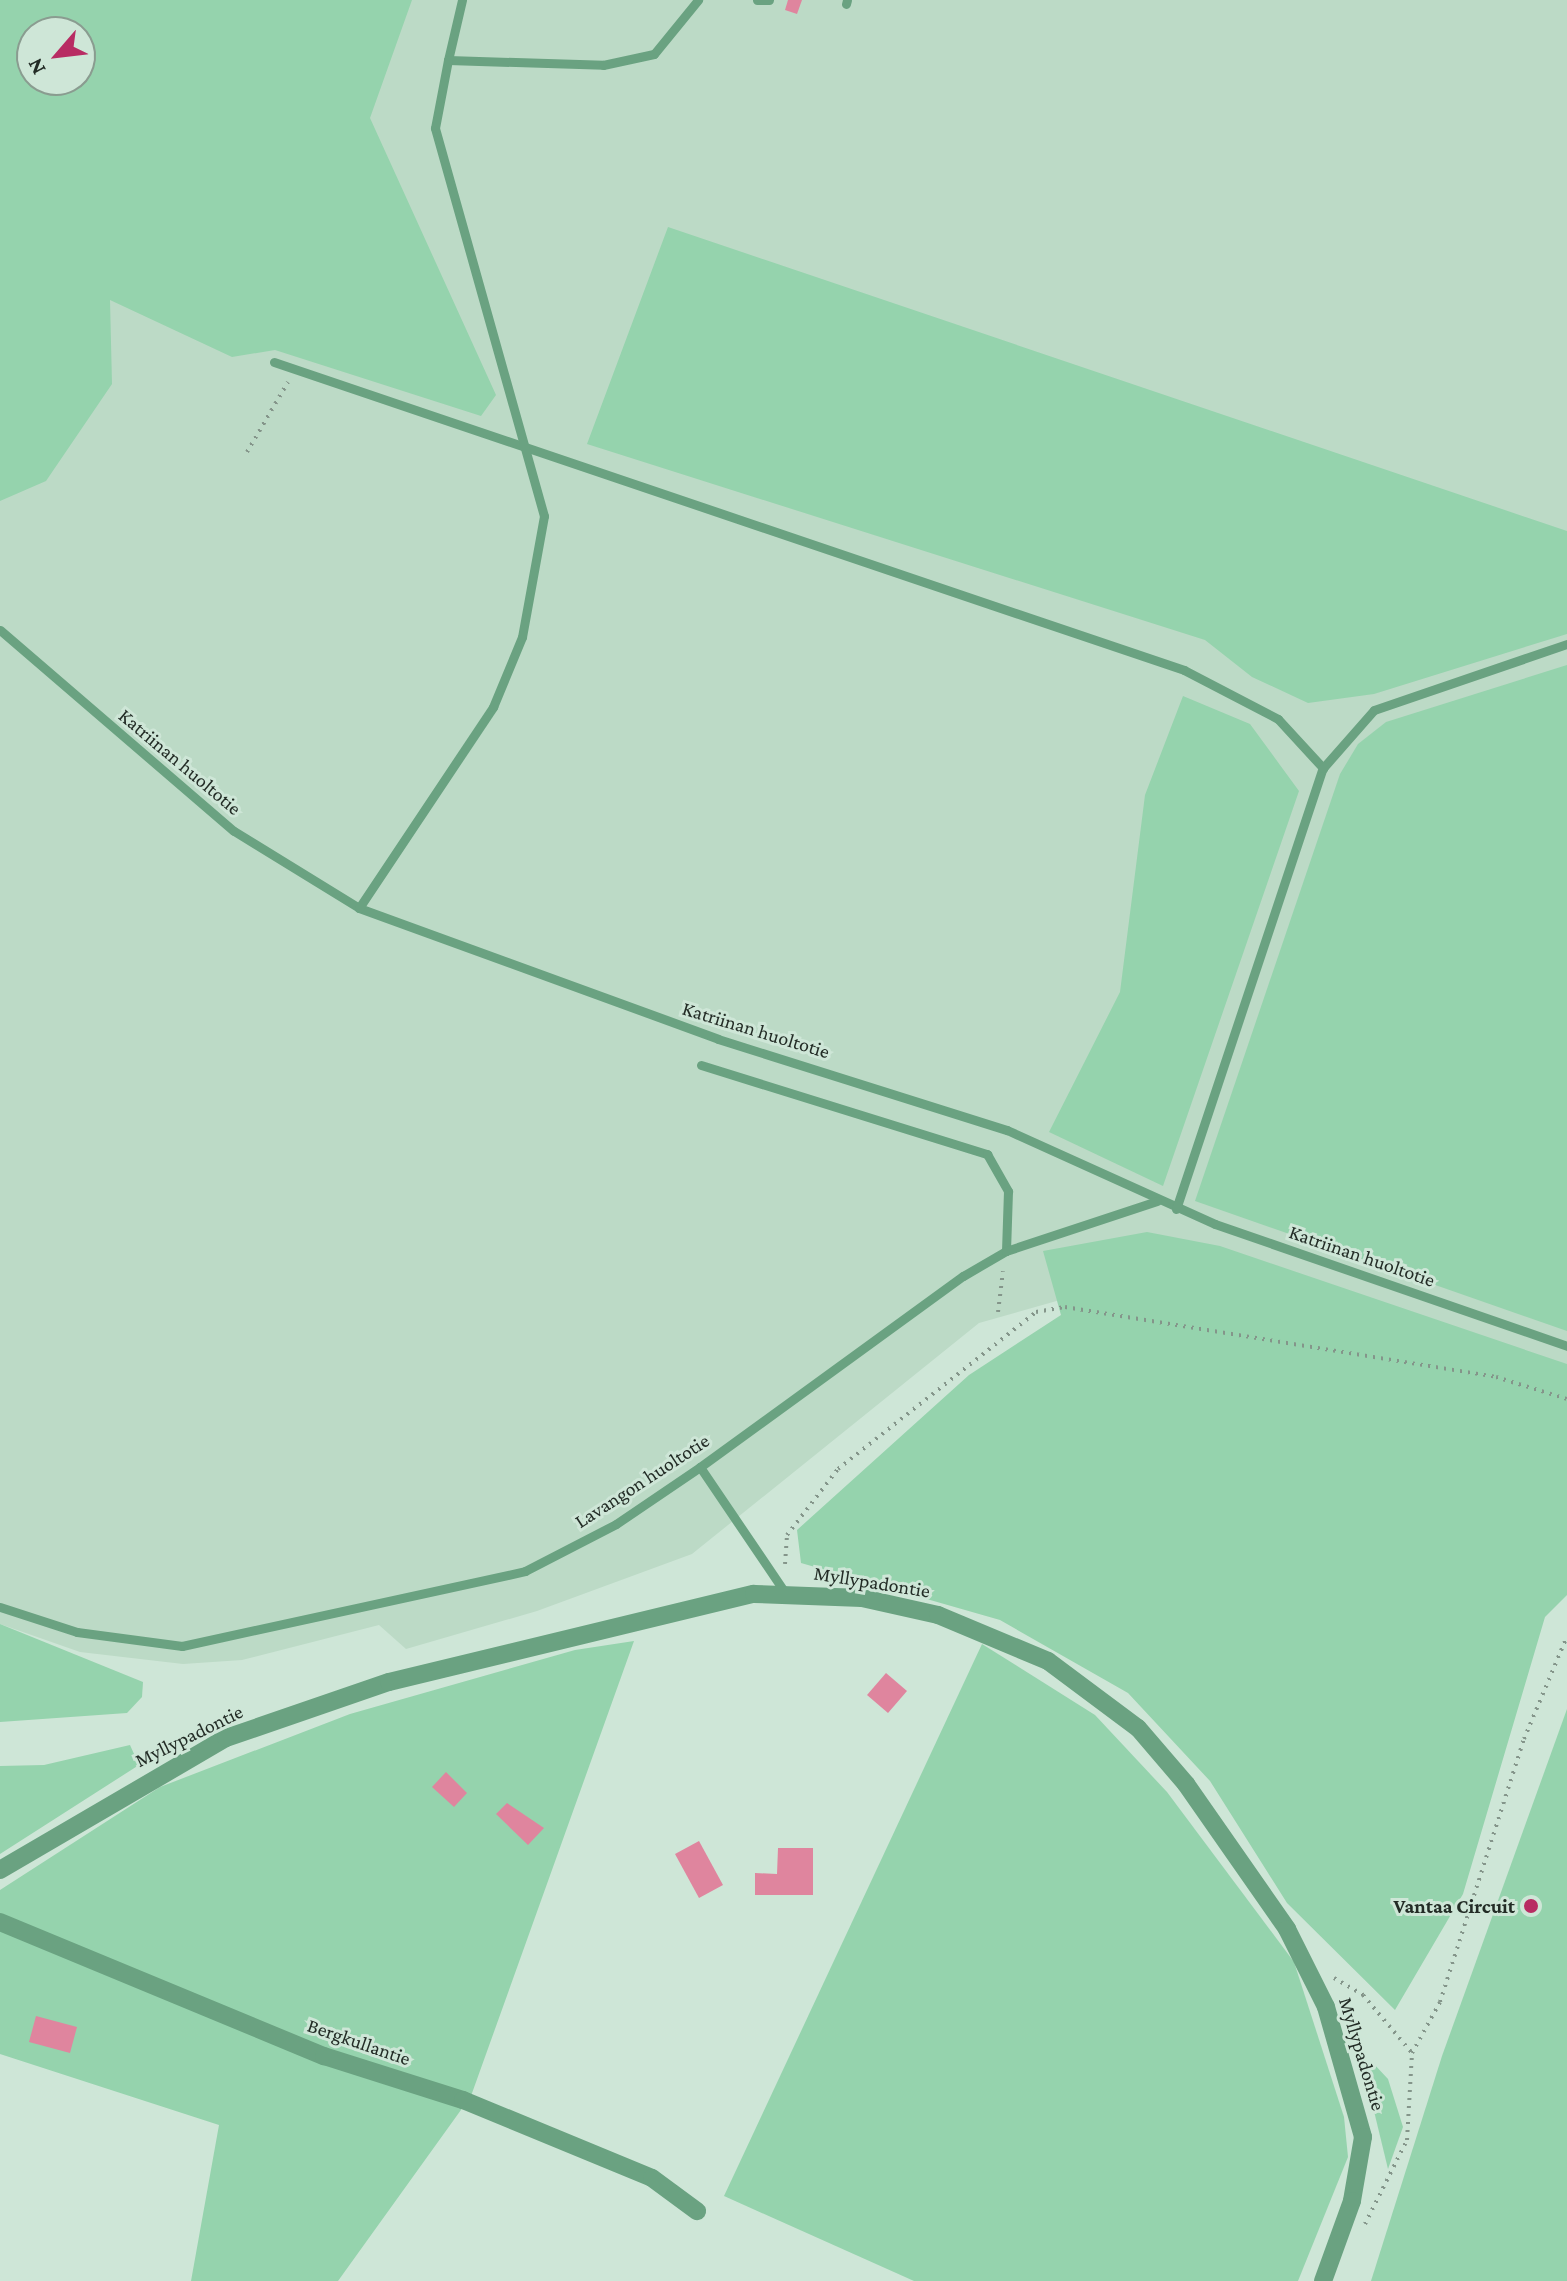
<!DOCTYPE html>
<html>
<head>
<meta charset="utf-8">
<style>
	body { margin:0 }
	#map { position:relative; width:1567px; height:2281px; overflow:hidden; background:#cee6d7; font-family:"Crimson Pro",serif }
	div>[style] { position:absolute }
	.built>* { inset:0; background:#bcdac6 }
	.green>* { inset:0; background:#95d3ad }
	.building>* { inset:0; background:#df859e }
	.path>* { height:4px; margin-top:-2px; transform-origin:0; background:repeating-linear-gradient(90deg,#84958a 0 2px,transparent 0 8px) }
	.service>* { height:9px; margin:-4.5px; padding:0 4.5px; transform-origin:4.5px; border-radius:4.5px; background:#6aa281 }
	.minor>* { height:18px; margin:-9px; padding:0 9px; transform-origin:9px; border-radius:9px; background:#6aa281 }
	.dots>* { width:22px; height:22px; translate:-50% -50%; box-sizing:border-box; border:4px solid #cee6d7; border-radius:50% }
	span { translate:-50% -50%; white-space:nowrap; text-align:center; line-height:1.15; -webkit-text-stroke:6px #cee6d7; paint-order:stroke }
	.street-label { font-size:20px; color:#232c26 }
	.poi-label { font-size:20px; color:#232c26; font-weight:700 }
	.right { translate:-100% -50%; text-align:right }
	.north { position:absolute; left:16px; top:16px; width:80px; height:80px; box-sizing:border-box; background:#cee6d7; border:2px solid #8a9c90; border-radius:50%; rotate:242deg; font-size:22px; font-weight:700; line-height:32px; text-align:center; color:#232c26 }
	.north::after { content:''; display:block; margin:auto; width:28px; height:36px; background:#b82c63; clip-path:polygon(50% 0,100% 100%,50% 72%,0 100%) }
</style>
</head>
<body>
<div id="map">
	<div class="built">
		<div style="clip-path:polygon(evenodd,0 0,1567px 0,1567px 1392px,1496px 1370px,1060px 1300px,979px 1323px,692px 1554px,537px 1611px,406px 1649px,379px 1625px,242px 1660px,183px 1664px,80px 1652px,0 1624px,0 0,32px 32px,80px 32px,80px 80px,32px 80px,32px 32px)"></div>
	</div>
	<div class="green">
		<div style="clip-path:polygon(evenodd,0 0,412px 0,370px 118px,496px 395px,481px 416px,275px 350px,232px 357px,110px 300px,112px 384px,46px 481px,0 501px,0 0,32px 32px,80px 32px,80px 80px,32px 80px,32px 32px)"></div>
		<div style="clip-path:polygon(668px 227px,1567px 531px,1567px 634px,1374px 694px,1308px 703px,1252px 677px,1205px 640px,587px 444px)"></div>
		<div style="clip-path:polygon(1567px 665px,1567px 1331px,1195px 1201px,1340px 774px,1358px 744px,1386px 722px)"></div>
		<div style="clip-path:polygon(1183px 696px,1250px 724px,1299px 791px,1163px 1186px,1049px 1132px,1120px 992px,1145px 795px)"></div>
		<div style="clip-path:polygon(1147px 1232px,1220px 1246px,1567px 1364px,1567px 1595px,1545px 1617px,1463px 1894px,1395px 2010px,1287px 1903px,1210px 1781px,1128px 1693px,1000px 1620px,801px 1563px,797px 1530px,969px 1375px,1061px 1315px,1043px 1251px)"></div>
		<div style="clip-path:polygon(0 1624px,143px 1682px,142px 1697px,127px 1713px,0 1722px)"></div>
		<div style="clip-path:polygon(634px 1641px,471px 2096px,338px 2281px,191px 2281px,219px 2125px,0 2054px,0 1890px,160px 1787px,350px 1714px,575px 1650px)"></div>
		<div style="clip-path:polygon(982px 1644px,1095px 1715px,1167px 1792px,1294px 1962px,1344px 2117px,1348px 2157px,1298px 2281px,914px 2281px,724px 2196px)"></div>
		<div style="clip-path:polygon(1567px 1709px,1567px 2281px,1371px 2281px,1442px 2056px)"></div>
		<div style="clip-path:polygon(130px 1745px,139px 1765px,0 1854px,0 1766px,44px 1765px)"></div>
		<div style="clip-path:polygon(1373px 2063px,1388px 2079px,1403px 2127px,1388px 2169px,1365px 2074px)"></div>
	</div>
	<div class="building">
		<div style="clip-path:polygon(788px 0,802px 0,797px 14px,785px 10px)"></div>
		<div style="clip-path:polygon(886px 1673px,907px 1691px,888px 1713px,867px 1695px)"></div>
		<div style="clip-path:polygon(446px 1772px,467px 1793px,454px 1807px,432px 1787px)"></div>
		<div style="clip-path:polygon(507px 1803px,544px 1828px,528px 1845px,496px 1814px)"></div>
		<div style="clip-path:polygon(699px 1841px,723px 1885px,699px 1898px,675px 1854px)"></div>
		<div style="clip-path:polygon(778px 1848px,813px 1848px,813px 1895px,755px 1895px,755px 1873px,777px 1874px)"></div>
		<div style="clip-path:polygon(36px 2016px,77px 2027px,70px 2053px,29px 2042px)"></div>
	</div>
	<div class="path">
		<div style="left:247px;top:452px;width:81px;rotate:-59.6deg"></div>
		<div style="left:998px;top:1312px;width:41px;rotate:-83deg"></div>
		<div style="left:785px;top:1564px;width:29px;rotate:-86deg"></div>
		<div style="left:787px;top:1535px;width:83px;rotate:-52.3deg"></div>
		<div style="left:838px;top:1469px;width:253px;rotate:-38.4deg"></div>
		<div style="left:1036px;top:1312px;width:29px;rotate:-10deg"></div>
		<div style="left:1065px;top:1307px;width:437px;rotate:9.2deg"></div>
		<div style="left:1496px;top:1377px;width:74px;rotate:17.2deg"></div>
		<div style="left:1334px;top:1978px;width:34px;rotate:30deg"></div>
		<div style="left:1363px;top:1995px;width:76px;rotate:49.8deg"></div>
		<div style="left:1412px;top:2053px;width:58px;rotate:-61.2deg"></div>
		<div style="left:1440px;top:2002px;width:276px;rotate:-72.3deg"></div>
		<div style="left:1524px;top:1739px;width:112px;rotate:-67.3deg"></div>
		<div style="left:1365px;top:2224px;width:94px;rotate:-63.4deg"></div>
		<div style="left:1407px;top:2140px;width:87px;rotate:-86.7deg"></div>
	</div>
	<div class="service">
		<div style="left:462px;top:0;width:62px;rotate:103.1deg"></div>
		<div style="left:448px;top:60px;width:155px;rotate:1.8deg"></div>
		<div style="left:603px;top:65px;width:52px;rotate:-12.2deg"></div>
		<div style="left:654px;top:54px;width:70px;rotate:-50.8deg"></div>
		<div style="left:757px;top:0;width:12px"></div>
		<div style="left:846px;top:4px;width:4px;rotate:-76deg"></div>
		<div style="left:274px;top:362px;width:961px;rotate:18.7deg"></div>
		<div style="left:1184px;top:670px;width:106px;rotate:27.5deg"></div>
		<div style="left:1278px;top:719px;width:67px;rotate:47.4deg"></div>
		<div style="left:0;top:630px;width:308px;rotate:40.7deg"></div>
		<div style="left:234px;top:831px;width:147px;rotate:31.6deg"></div>
		<div style="left:359px;top:908px;width:382px;rotate:20deg"></div>
		<div style="left:718px;top:1039px;width:303px;rotate:17.5deg"></div>
		<div style="left:1007px;top:1130px;width:228px;rotate:24.3deg"></div>
		<div style="left:1215px;top:1224px;width:373px;rotate:19.1deg"></div>
		<div style="left:359px;top:908px;width:242px;rotate:-56.3deg"></div>
		<div style="left:493px;top:707px;width:76px;rotate:-67.5deg"></div>
		<div style="left:522px;top:637px;width:123px;rotate:-79.7deg"></div>
		<div style="left:544px;top:516px;width:403px;rotate:-105.7deg"></div>
		<div style="left:435px;top:128px;width:69px;rotate:-79.2deg"></div>
		<div style="left:701px;top:1065px;width:300px;rotate:17.3deg"></div>
		<div style="left:987px;top:1154px;width:43px;rotate:60.4deg"></div>
		<div style="left:1008px;top:1191px;width:60px;rotate:91.9deg"></div>
		<div style="left:1176px;top:1209px;width:465px;rotate:-71.6deg"></div>
		<div style="left:1323px;top:768px;width:77px;rotate:-48.7deg"></div>
		<div style="left:1374px;top:710px;width:204px;rotate:-18.9deg"></div>
		<div style="left:700px;top:1467px;width:150px;rotate:55.9deg"></div>
		<div style="left:0;top:1607px;width:81px;rotate:18deg"></div>
		<div style="left:77px;top:1632px;width:106px;rotate:7.6deg"></div>
		<div style="left:182px;top:1646px;width:351px;rotate:-12.3deg"></div>
		<div style="left:525px;top:1571px;width:102px;rotate:-27.3deg"></div>
		<div style="left:616px;top:1524px;width:102px;rotate:-34.2deg"></div>
		<div style="left:700px;top:1467px;width:325px;rotate:-36deg"></div>
		<div style="left:963px;top:1276px;width:50px;rotate:-30.2deg"></div>
		<div style="left:1006px;top:1251px;width:159px;rotate:-18.3deg"></div>
	</div>
	<div class="minor">
		<div style="left:0;top:1870px;width:262px;rotate:-30.3deg"></div>
		<div style="left:226px;top:1738px;width:172px;rotate:-19deg"></div>
		<div style="left:389px;top:1682px;width:375px;rotate:-13.6deg"></div>
		<div style="left:754px;top:1594px;width:108px;rotate:2.1deg"></div>
		<div style="left:862px;top:1598px;width:78px;rotate:12.6deg"></div>
		<div style="left:938px;top:1615px;width:119px;rotate:22.7deg"></div>
		<div style="left:1048px;top:1661px;width:112px;rotate:36.7deg"></div>
		<div style="left:1138px;top:1728px;width:74px;rotate:49.4deg"></div>
		<div style="left:1186px;top:1784px;width:177px;rotate:55.1deg"></div>
		<div style="left:1287px;top:1929px;width:87px;rotate:63.4deg"></div>
		<div style="left:1326px;top:2007px;width:135px;rotate:74.1deg"></div>
		<div style="left:1363px;top:2137px;width:65px;rotate:99.8deg"></div>
		<div style="left:1352px;top:2201px;width:85px;rotate:109.9deg"></div>
		<div style="left:0;top:1922px;width:351px;rotate:22.5deg"></div>
		<div style="left:324px;top:2056px;width:146px;rotate:17.6deg"></div>
		<div style="left:463px;top:2100px;width:204px;rotate:22.4deg"></div>
		<div style="left:652px;top:2178px;width:56px;rotate:36.3deg"></div>
	</div>
	<div class="dots">
		<div style="left:1531px;top:1906px;background:#b82c63"></div>
	</div>
	<div class="street-label">
		<span style="left:180px;top:762px;rotate:40deg">Katriinan huoltotie</span>
		<span style="left:756px;top:1030px;rotate:17deg">Katriinan huoltotie</span>
		<span style="left:1362px;top:1256px;rotate:19deg">Katriinan huoltotie</span>
		<span style="left:642px;top:1481px;rotate:-33deg">Lavangon huoltotie</span>
		<span style="left:872px;top:1582px;rotate:9deg">Myllypadontie</span>
		<span style="left:189px;top:1736px;rotate:-26deg">Myllypadontie</span>
		<span style="left:359px;top:2042px;rotate:19deg">Bergkullantie</span>
		<span style="left:1362px;top:2054px;rotate:73deg">Myllypadontie</span>
	</div>
	<div class="poi-label">
		<span class="right" style="left:1515px;top:1906px">Vantaa Circuit</span>
	</div>
	<div class="north">N</div>
</div>
</body>
</html>
